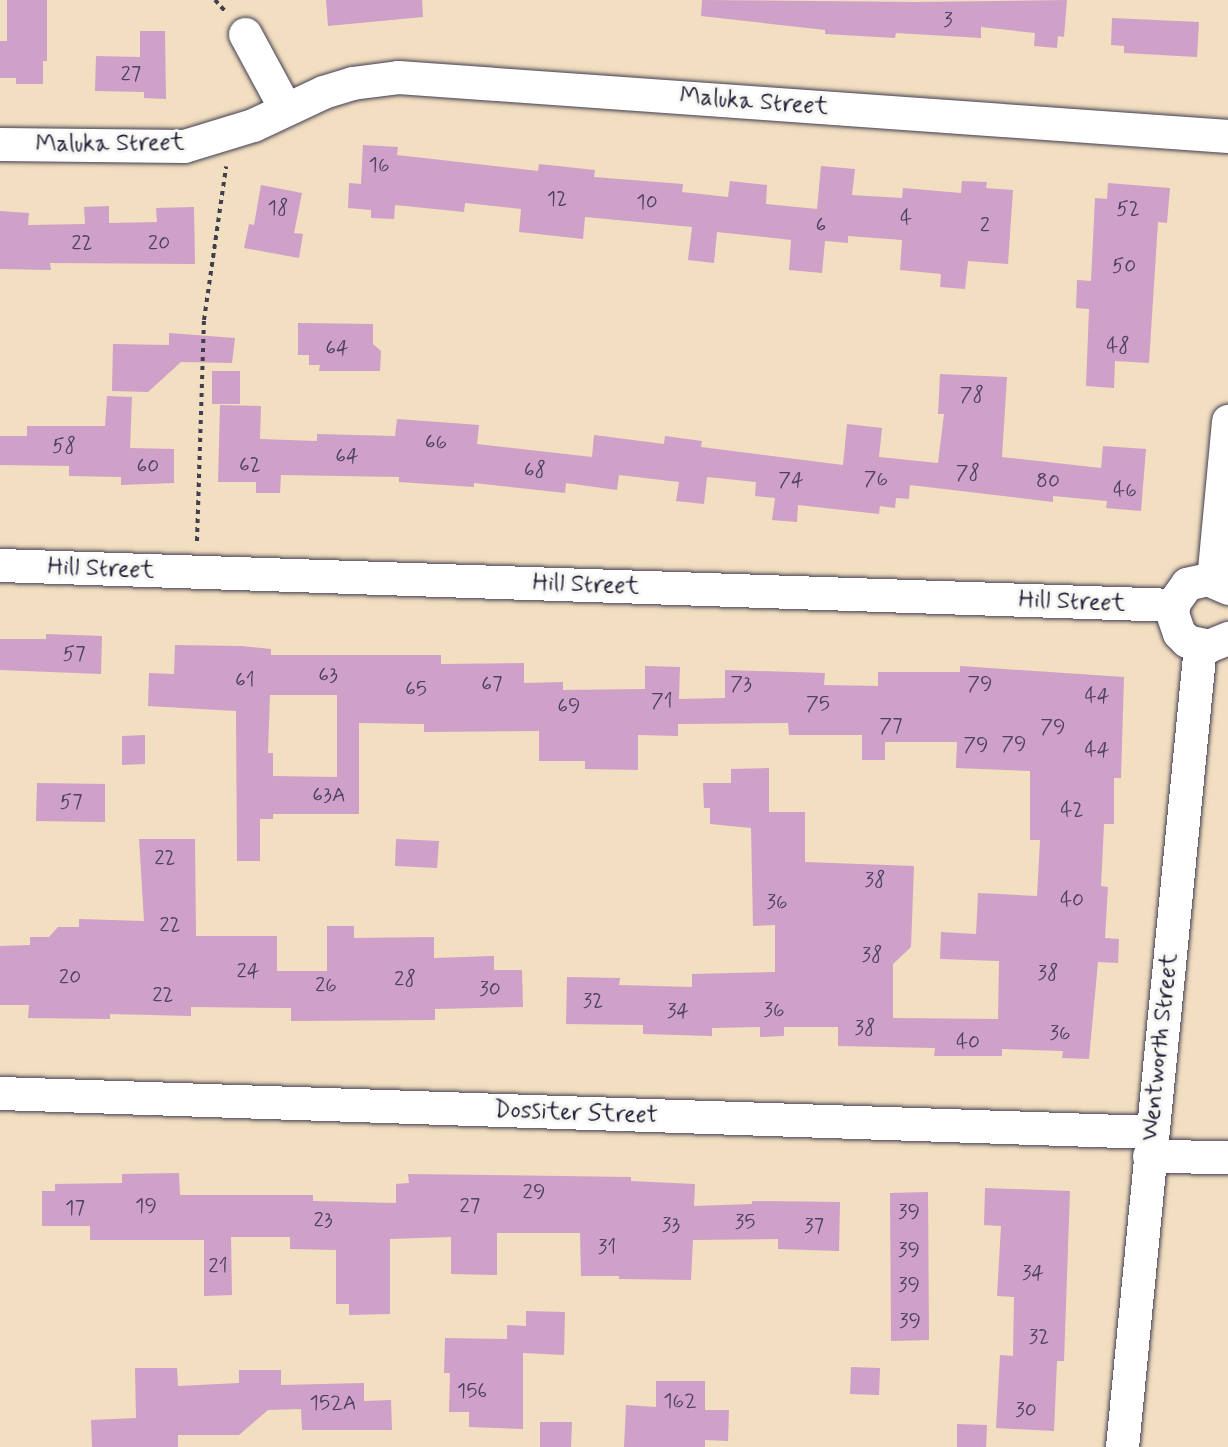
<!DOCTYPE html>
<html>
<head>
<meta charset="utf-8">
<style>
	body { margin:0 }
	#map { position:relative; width:1228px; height:1447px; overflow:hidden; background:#f2dec1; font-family:Mynerve,sans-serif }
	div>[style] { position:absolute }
	.building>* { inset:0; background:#cfa0c8 }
	.path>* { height:4px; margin-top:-2px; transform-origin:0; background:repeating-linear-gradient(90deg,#413e4f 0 4.5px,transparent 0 9px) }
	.roads { filter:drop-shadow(0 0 2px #413e4f) drop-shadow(0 0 2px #413e4f) }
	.minor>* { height:33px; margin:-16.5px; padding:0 16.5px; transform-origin:16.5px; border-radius:16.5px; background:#fff }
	span { translate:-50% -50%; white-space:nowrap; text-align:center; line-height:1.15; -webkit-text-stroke:6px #f6f6f2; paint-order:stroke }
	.number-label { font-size:21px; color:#4d425e }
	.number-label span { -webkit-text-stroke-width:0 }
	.street-label { font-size:24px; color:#22223b }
</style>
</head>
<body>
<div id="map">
	<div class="building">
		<div style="clip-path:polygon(7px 0,47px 0,47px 61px,43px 61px,43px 84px,16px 84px,16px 78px,0 78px,0 41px,7px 41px)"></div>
		<div style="clip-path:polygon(326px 0,422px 0,423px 17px,328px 26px)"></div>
		<div style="clip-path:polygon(702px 0,916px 2px,1067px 0,1064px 37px,1058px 36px,1057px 48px,1034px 46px,1035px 33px,981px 27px,981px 38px,896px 33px,895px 38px,825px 34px,825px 30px,701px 16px)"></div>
		<div style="clip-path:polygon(1112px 18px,1199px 22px,1197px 57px,1124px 53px,1124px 46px,1111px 45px)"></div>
		<div style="clip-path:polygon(140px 31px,165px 31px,166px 99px,144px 98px,144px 92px,95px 91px,96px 56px,140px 57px)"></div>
		<div style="clip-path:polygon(363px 145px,398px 147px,397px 155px,538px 171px,539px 164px,595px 170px,594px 177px,683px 184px,682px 192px,728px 197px,730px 181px,767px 185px,766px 204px,817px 209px,821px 166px,855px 169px,852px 195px,902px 198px,903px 188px,961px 193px,962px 181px,987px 182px,986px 188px,1013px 190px,1008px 264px,968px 261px,965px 289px,940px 287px,941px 274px,900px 270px,902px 240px,848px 236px,848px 243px,825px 241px,822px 273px,789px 270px,791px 240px,717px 232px,714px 263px,688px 260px,692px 227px,585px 217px,583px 239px,519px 232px,521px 209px,465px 203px,464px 212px,395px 205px,394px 219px,371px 218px,371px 210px,348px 208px,349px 183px,361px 184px)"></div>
		<div style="clip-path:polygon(1108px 183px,1170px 188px,1167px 223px,1158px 222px,1149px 363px,1115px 361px,1114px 388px,1086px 386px,1089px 309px,1076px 308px,1077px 280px,1091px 281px,1095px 198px,1107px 199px)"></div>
		<div style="clip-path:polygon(261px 185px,302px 193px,294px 233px,303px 234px,299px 258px,244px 248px,249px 224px,254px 225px)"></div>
		<div style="clip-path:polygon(109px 206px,109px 223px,157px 222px,156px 208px,194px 207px,195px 264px,50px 263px,51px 270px,0 269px,0 211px,29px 213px,28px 225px,85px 224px,84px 207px)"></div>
		<div style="clip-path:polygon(298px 323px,373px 324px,373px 344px,381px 351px,380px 371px,319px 371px,320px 365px,309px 365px,309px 355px,298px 355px)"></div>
		<div style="clip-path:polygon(169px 333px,235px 338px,232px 363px,181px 362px,148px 392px,112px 391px,113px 344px,169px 345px)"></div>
		<div style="clip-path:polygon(212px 371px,240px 371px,240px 404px,212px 404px)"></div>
		<div style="clip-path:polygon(940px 374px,1007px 377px,1002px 457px,1101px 468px,1103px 446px,1146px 449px,1141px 511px,1106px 508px,1107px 501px,1053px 496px,1053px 502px,910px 485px,909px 499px,896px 498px,895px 508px,880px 506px,879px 514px,798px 505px,797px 522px,772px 520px,775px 498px,755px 496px,756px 482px,707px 477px,704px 504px,676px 501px,679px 482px,619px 475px,617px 490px,566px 483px,565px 493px,474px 483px,474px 487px,399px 482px,399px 477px,281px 475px,280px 493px,256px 493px,256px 482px,218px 482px,220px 405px,261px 406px,260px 439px,317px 441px,317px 434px,395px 436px,397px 419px,479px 425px,477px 444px,592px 457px,594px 435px,664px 444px,665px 436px,702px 441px,701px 447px,843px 465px,847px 424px,882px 428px,879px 457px,938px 463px,944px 414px,938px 414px)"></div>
		<div style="clip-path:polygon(107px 396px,132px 397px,130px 448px,174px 449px,174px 483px,121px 485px,121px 477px,69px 476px,69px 466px,0 465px,0 436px,27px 436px,27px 426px,105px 426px)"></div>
		<div style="clip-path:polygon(46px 634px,102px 636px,101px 674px,0 670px,0 639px,46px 639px)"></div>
		<div style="clip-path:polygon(evenodd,175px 645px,241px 646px,271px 649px,271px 655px,441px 655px,441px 664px,524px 663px,524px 683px,563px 682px,563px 690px,645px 689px,645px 666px,680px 667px,679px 699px,725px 698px,725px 670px,825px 673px,824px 685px,878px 686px,878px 672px,960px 672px,960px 666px,1124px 677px,1121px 778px,1114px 778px,1114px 824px,1104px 824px,1101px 886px,1108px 887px,1105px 938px,1119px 939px,1118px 963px,1098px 962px,1089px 1059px,1062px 1058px,1063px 1051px,1002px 1049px,1002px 1056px,934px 1056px,935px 1048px,838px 1046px,838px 1027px,784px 1027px,784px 1036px,760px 1037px,760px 1027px,712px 1028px,712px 1036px,643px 1034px,643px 1025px,566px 1024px,567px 977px,620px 978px,619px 985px,692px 987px,692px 974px,775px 972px,775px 925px,753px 926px,751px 828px,710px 824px,710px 808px,704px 808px,703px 783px,731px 783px,731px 769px,769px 768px,769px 812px,805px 812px,805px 862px,914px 866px,911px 947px,893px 964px,893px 1018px,998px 1019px,999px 961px,940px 959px,941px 932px,976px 934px,978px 893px,1037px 896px,1040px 840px,1030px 840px,1030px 771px,956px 768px,957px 742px,885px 742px,885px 760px,862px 760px,862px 735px,789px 735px,788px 723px,678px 724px,678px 736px,638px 735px,638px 770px,585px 769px,585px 761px,539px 761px,539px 731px,424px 732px,424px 724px,359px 723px,359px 814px,273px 814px,273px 819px,260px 819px,260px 861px,237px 861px,236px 711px,148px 706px,149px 673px,174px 674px,175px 645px,270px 695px,337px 695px,337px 777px,273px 776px,273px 753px,268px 753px,270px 695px)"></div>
		<div style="clip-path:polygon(145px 735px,145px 764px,122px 765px,122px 736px)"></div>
		<div style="clip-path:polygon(37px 783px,105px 784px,105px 822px,36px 821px)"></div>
		<div style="clip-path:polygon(139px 839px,195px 839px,196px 936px,277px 936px,277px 971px,327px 971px,327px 926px,354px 926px,354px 938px,434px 937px,434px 958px,494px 956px,494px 970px,522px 970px,523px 1007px,435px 1009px,435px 1020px,291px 1021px,291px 1008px,191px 1007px,191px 1016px,110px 1014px,110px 1019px,28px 1018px,29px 1005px,0 1005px,0 946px,30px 945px,30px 937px,49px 937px,58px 927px,79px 927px,79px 919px,144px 921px)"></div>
		<div style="clip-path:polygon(396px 839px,439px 841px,437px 868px,395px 866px)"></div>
		<div style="clip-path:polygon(179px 1173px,180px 1195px,313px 1195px,313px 1201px,396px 1203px,396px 1184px,409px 1183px,408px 1174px,631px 1177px,631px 1181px,695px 1184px,694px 1206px,752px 1204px,752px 1201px,840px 1202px,839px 1251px,778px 1249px,778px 1239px,693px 1240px,691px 1280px,619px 1279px,619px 1276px,581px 1276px,580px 1233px,497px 1233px,497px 1275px,451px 1274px,451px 1237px,390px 1239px,390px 1314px,349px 1315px,349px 1304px,336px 1304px,336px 1250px,290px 1249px,290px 1237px,231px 1237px,232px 1295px,204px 1296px,204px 1240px,90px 1240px,90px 1226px,42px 1226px,42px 1191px,55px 1191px,55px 1184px,122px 1183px,122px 1174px)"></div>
		<div style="clip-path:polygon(985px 1188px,1070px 1191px,1064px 1361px,1057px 1361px,1054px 1431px,996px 1428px,1000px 1355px,1013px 1356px,1014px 1297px,997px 1296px,1001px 1226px,984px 1225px)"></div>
		<div style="clip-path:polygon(928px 1192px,929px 1340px,891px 1341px,890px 1193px)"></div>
		<div style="clip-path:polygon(526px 1311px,565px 1312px,564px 1355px,523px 1353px,523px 1429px,469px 1427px,469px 1412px,449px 1412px,450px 1373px,444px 1373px,445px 1338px,507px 1339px,507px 1325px,526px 1326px)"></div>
		<div style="clip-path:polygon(851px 1367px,880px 1368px,879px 1395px,850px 1394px)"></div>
		<div style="clip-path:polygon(135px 1368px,177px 1368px,178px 1386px,239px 1383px,239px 1370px,281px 1370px,281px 1385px,364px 1383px,364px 1401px,391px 1400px,392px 1430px,302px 1430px,301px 1409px,268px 1410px,239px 1435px,178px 1435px,178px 1447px,92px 1447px,91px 1420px,136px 1418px)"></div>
		<div style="clip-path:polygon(656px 1381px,705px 1381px,705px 1410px,729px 1410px,728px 1441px,705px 1440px,705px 1447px,624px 1447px,626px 1405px,656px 1407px)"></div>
		<div style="clip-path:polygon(540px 1422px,572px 1422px,571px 1447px,540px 1447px)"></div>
		<div style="clip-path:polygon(957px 1424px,987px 1425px,986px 1447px,957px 1447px)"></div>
	</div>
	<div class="path">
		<div style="left:215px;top:0;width:15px;rotate:48deg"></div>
		<div style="left:197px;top:541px;width:221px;rotate:-88.2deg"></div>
		<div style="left:204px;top:320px;width:155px;rotate:-81.8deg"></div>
	</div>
	<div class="roads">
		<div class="minor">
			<div style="left:245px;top:34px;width:84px;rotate:61.6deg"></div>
			<div style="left:0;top:144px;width:184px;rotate:0.6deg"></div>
			<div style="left:184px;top:146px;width:72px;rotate:-16.9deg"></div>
			<div style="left:253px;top:125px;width:77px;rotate:-25.2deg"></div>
			<div style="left:323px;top:92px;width:30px;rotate:-17deg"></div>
			<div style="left:352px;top:83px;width:46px;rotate:-7.4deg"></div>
			<div style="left:398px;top:77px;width:832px;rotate:4.07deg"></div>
			<div style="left:0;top:565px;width:1174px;rotate:1.95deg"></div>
			<div style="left:1213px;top:580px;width:160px;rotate:-84.6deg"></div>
			<div style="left:1228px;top:588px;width:22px;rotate:-156deg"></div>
			<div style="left:1208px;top:579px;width:22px;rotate:167deg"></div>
			<div style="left:1187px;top:584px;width:22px;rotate:126deg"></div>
			<div style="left:1174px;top:602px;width:11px;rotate:100deg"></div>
			<div style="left:1172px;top:613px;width:21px;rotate:71deg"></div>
			<div style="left:1179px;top:633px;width:11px;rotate:45deg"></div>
			<div style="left:1187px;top:641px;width:22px;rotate:13deg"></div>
			<div style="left:1208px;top:646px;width:22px;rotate:-22deg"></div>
			<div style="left:0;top:1093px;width:1152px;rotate:1.94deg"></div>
			<div style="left:1149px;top:1156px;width:79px;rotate:0.7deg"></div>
			<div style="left:1122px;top:1447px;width:805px;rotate:-84.44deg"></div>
		</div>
	</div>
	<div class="number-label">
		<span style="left:948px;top:20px">3</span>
		<span style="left:131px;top:74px">27</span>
		<span style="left:379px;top:165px">16</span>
		<span style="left:557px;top:199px">12</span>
		<span style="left:647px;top:202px">10</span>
		<span style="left:278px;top:208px">18</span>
		<span style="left:1128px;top:209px">52</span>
		<span style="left:906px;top:218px">4</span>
		<span style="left:821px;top:225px">6</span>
		<span style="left:985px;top:225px">2</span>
		<span style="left:82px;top:243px">22</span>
		<span style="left:159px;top:243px">20</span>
		<span style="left:1124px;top:266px">50</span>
		<span style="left:1118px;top:346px">48</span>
		<span style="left:337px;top:348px">64</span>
		<span style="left:972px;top:395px">78</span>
		<span style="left:436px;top:442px">66</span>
		<span style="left:64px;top:446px">58</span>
		<span style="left:347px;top:456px">64</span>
		<span style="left:250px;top:465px">62</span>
		<span style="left:148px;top:466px">60</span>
		<span style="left:535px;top:470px">68</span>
		<span style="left:968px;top:473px">78</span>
		<span style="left:876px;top:479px">76</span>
		<span style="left:791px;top:480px">74</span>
		<span style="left:1048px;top:481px">80</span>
		<span style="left:1125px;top:490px">46</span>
		<span style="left:74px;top:654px">57</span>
		<span style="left:328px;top:675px">63</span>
		<span style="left:245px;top:680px">61</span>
		<span style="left:492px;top:684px">67</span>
		<span style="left:741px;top:684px">73</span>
		<span style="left:980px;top:684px">79</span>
		<span style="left:416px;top:689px">65</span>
		<span style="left:1097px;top:696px">44</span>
		<span style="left:662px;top:701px">71</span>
		<span style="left:818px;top:704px">75</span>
		<span style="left:569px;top:706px">69</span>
		<span style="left:891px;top:726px">77</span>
		<span style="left:1053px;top:727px">79</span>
		<span style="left:1014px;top:744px">79</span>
		<span style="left:976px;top:745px">79</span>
		<span style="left:1097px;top:750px">44</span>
		<span style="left:329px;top:795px">63A</span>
		<span style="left:71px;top:802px">57</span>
		<span style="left:1072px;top:810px">42</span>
		<span style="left:165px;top:858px">22</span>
		<span style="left:875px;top:880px">38</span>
		<span style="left:1072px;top:900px">40</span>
		<span style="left:777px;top:902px">36</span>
		<span style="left:170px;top:925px">22</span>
		<span style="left:872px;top:955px">38</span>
		<span style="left:248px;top:971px">24</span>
		<span style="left:1048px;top:973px">38</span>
		<span style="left:70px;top:977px">20</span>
		<span style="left:405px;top:979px">28</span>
		<span style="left:326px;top:985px">26</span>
		<span style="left:490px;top:989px">30</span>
		<span style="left:163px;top:995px">22</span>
		<span style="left:593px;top:1001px">32</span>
		<span style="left:774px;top:1010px">36</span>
		<span style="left:678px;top:1011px">34</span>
		<span style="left:865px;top:1028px">38</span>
		<span style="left:1060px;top:1033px">36</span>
		<span style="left:968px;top:1042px">40</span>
		<span style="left:534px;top:1192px">29</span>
		<span style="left:146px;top:1206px">19</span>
		<span style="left:470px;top:1206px">27</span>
		<span style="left:75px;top:1208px">17</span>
		<span style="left:909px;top:1212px">39</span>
		<span style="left:323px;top:1220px">23</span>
		<span style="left:745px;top:1222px">35</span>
		<span style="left:671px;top:1225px">33</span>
		<span style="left:814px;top:1226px">37</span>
		<span style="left:607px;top:1247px">31</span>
		<span style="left:909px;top:1250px">39</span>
		<span style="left:218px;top:1266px">21</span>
		<span style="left:1033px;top:1273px">34</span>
		<span style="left:909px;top:1285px">39</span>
		<span style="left:910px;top:1321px">39</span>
		<span style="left:1039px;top:1337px">32</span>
		<span style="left:472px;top:1391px">156</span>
		<span style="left:680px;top:1401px">162</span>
		<span style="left:333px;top:1403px">152A</span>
		<span style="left:1026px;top:1410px">30</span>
	</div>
	<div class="street-label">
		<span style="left:754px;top:102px;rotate:4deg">Maluka Street</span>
		<span style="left:110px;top:144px;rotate:-1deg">Maluka Street</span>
		<span style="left:101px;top:569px;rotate:2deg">Hill Street</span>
		<span style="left:586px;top:585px;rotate:2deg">Hill Street</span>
		<span style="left:1072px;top:602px;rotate:2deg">Hill Street</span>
		<span style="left:1160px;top:1047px;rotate:-84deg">Wentworth Street</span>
		<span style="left:576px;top:1113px;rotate:2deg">Dossiter Street</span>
	</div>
</div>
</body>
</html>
